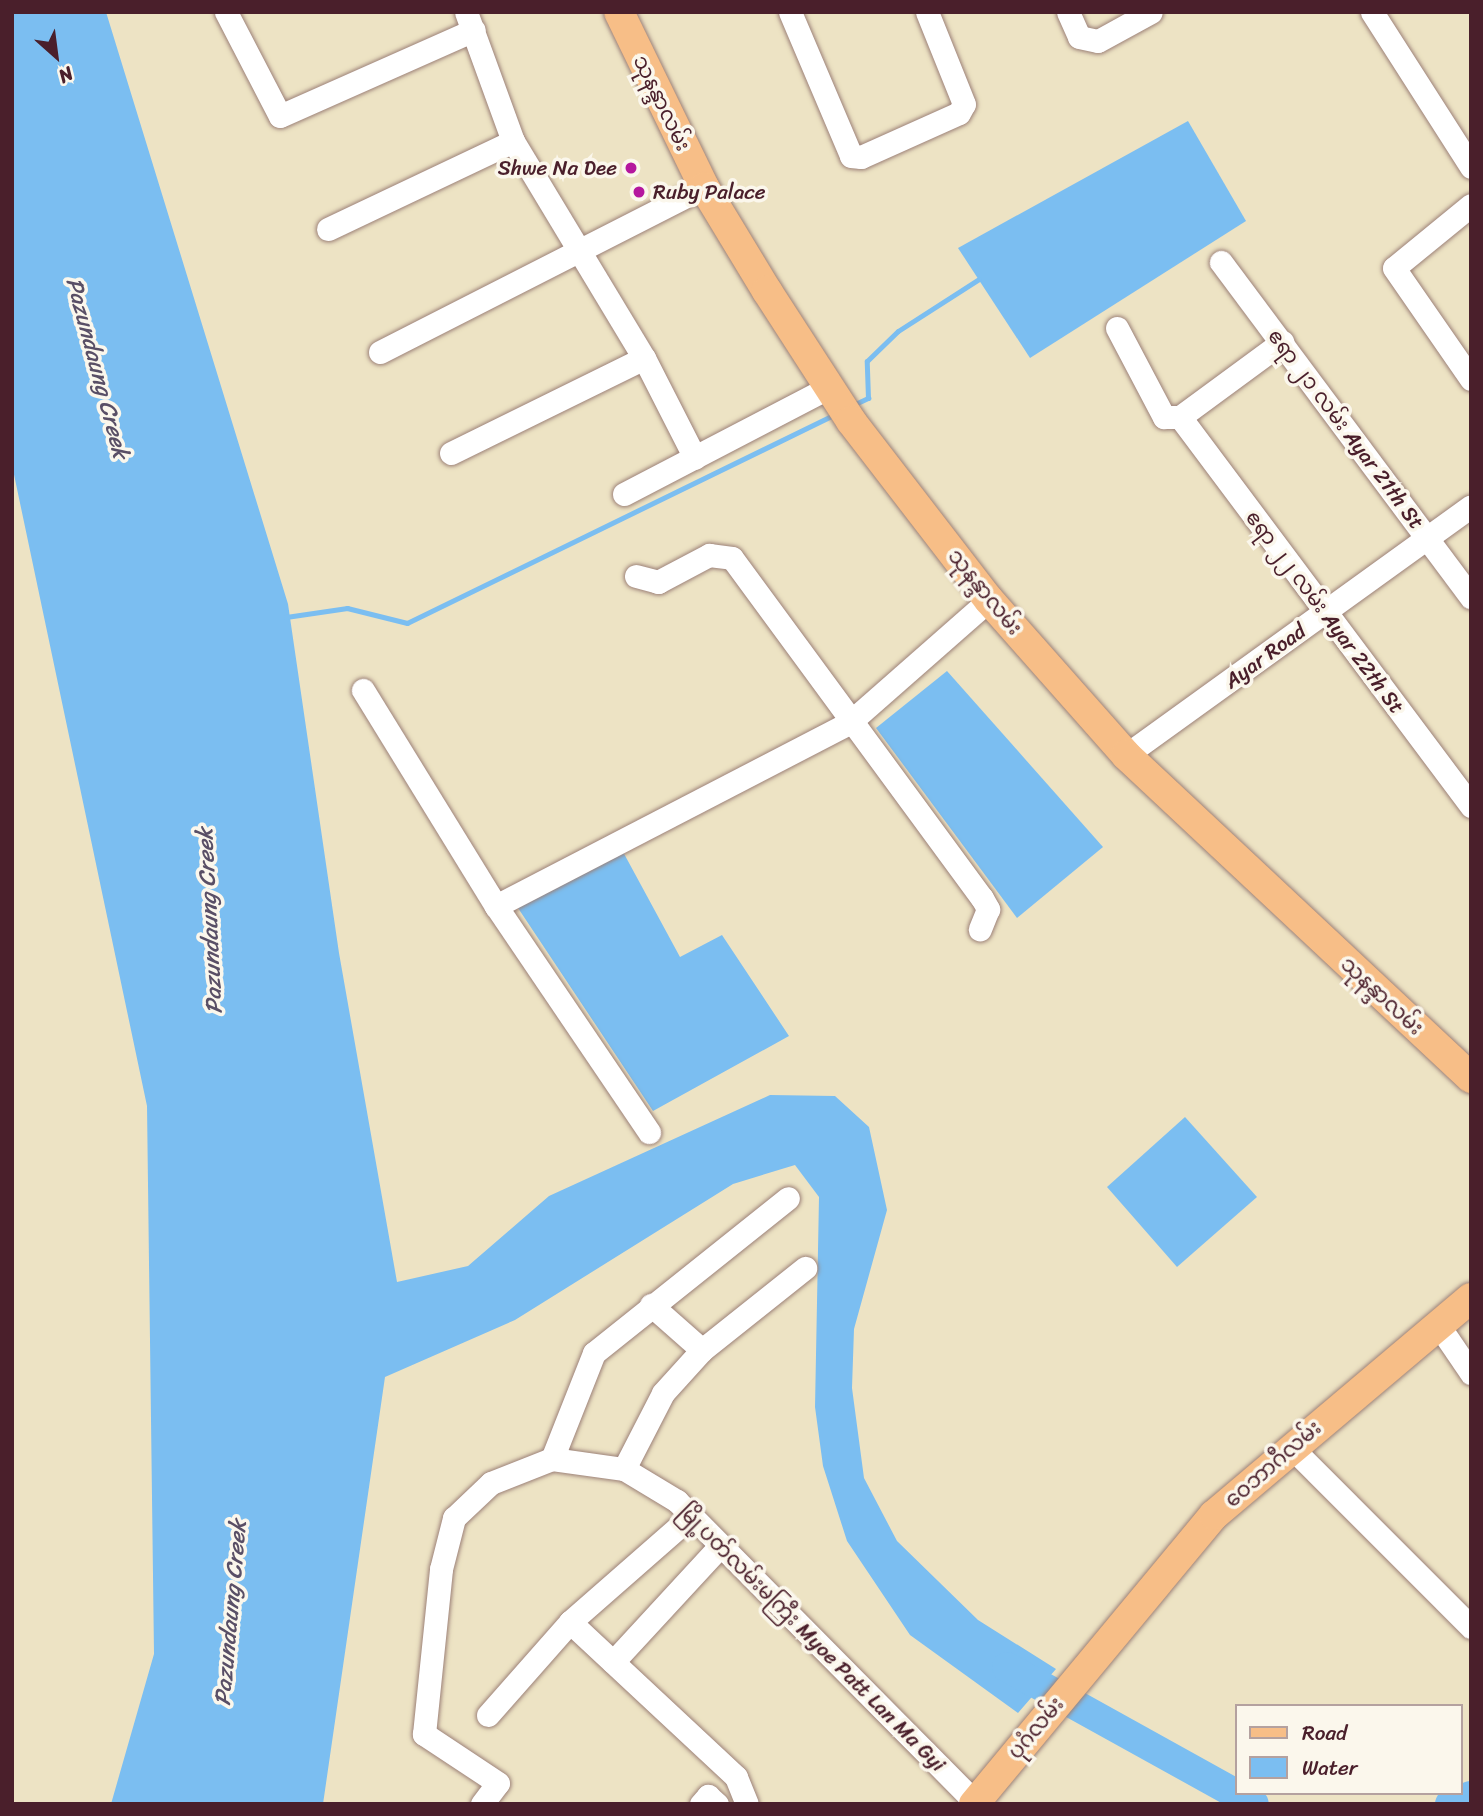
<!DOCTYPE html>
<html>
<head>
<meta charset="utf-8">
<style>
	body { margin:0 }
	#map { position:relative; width:1483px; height:1816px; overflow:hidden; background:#ede3c4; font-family:Sriracha,"Noto Sans Myanmar",sans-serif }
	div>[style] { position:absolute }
	.water>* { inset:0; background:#7bbef1 }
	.stream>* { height:5px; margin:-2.5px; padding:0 2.5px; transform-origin:2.5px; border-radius:2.5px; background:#7bbef1 }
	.river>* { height:30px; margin:-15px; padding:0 15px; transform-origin:15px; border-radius:15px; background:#7bbef1 }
	.roads { filter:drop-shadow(0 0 2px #9c8178) drop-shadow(0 0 2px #9c8178) }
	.minor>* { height:23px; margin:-11.5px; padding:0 11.5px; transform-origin:11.5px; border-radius:11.5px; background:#fff }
	.major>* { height:30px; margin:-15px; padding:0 15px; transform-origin:15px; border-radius:15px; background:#f7be87 }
	.dots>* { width:19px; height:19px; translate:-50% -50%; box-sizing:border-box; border:4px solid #fbf7ec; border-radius:50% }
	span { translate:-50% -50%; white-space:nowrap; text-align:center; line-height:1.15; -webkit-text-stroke:7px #fbf7ec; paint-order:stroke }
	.street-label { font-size:21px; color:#4a1f2b }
	.poi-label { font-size:21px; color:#4a1f2b }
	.right { translate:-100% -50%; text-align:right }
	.left { translate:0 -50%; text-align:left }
	.water-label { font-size:23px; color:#594f66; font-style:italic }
	.frame { position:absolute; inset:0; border:14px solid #4a1f2b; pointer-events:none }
	.legend { position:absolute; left:1235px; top:1704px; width:228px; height:91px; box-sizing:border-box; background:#fbf7ec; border:2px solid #b4a19f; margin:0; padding:9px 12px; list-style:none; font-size:21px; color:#4a1f2b }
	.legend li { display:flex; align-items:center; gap:14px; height:35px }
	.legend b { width:35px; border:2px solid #b4a19f }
	.north { position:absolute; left:21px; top:21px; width:70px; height:70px; -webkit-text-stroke:5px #fbf7ec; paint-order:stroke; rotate:152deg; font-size:19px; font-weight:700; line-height:28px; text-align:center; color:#4a1f2b }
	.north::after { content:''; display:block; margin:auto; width:24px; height:32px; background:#4a1f2b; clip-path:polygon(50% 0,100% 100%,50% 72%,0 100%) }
</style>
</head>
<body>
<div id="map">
	<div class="water">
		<div style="clip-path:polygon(12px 12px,106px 12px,288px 604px,339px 953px,397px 1282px,468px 1266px,549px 1196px,770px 1095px,835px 1096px,869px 1127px,887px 1210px,854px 1329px,852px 1388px,864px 1478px,897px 1541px,978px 1620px,1056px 1669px,1018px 1713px,910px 1635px,847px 1541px,823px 1466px,815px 1407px,819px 1197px,795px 1165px,733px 1184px,515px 1320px,385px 1377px,323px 1804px,111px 1804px,154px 1654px,147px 1106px,12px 465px)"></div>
		<div style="clip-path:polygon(1188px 121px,1246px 221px,1030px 358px,958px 248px)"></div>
		<div style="clip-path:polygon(947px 671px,1103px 847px,1017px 918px,876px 728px)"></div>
		<div style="clip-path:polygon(622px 850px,680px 957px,722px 935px,789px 1036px,653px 1111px,516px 905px)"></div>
		<div style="clip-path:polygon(1185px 1117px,1257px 1197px,1177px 1267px,1107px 1187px)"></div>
	</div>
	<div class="stream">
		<div style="left:853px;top:405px;width:17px;rotate:-25deg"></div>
		<div style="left:868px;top:398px;width:37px;rotate:-92deg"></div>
		<div style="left:867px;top:361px;width:43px;rotate:-44.1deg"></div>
		<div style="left:898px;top:331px;width:96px;rotate:-32.7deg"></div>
		<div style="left:286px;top:617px;width:62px;rotate:-8.4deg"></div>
		<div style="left:347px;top:608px;width:62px;rotate:14deg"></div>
		<div style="left:407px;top:623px;width:475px;rotate:-26deg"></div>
	</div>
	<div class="river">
		<div style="left:1007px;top:1667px;width:282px;rotate:29deg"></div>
		<div style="left:1450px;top:1804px;width:22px;rotate:-21deg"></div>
	</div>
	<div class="roads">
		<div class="minor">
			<div style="left:226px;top:12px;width:117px;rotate:62.6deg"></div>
			<div style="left:280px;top:116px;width:212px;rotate:-23.9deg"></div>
			<div style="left:466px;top:12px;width:137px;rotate:70deg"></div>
			<div style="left:513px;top:141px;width:253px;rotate:58.9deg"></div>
			<div style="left:644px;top:358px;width:112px;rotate:63deg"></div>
			<div style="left:790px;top:12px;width:156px;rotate:67deg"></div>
			<div style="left:851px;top:156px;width:10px;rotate:6deg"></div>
			<div style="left:861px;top:157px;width:107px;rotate:-24.2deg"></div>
			<div style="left:959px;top:113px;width:10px;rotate:-61deg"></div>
			<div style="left:964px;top:104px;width:99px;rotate:-111.9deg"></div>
			<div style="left:1068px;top:12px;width:27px;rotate:66deg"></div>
			<div style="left:1079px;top:37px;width:19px;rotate:12deg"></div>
			<div style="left:1098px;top:41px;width:60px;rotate:-28.7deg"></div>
			<div style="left:1372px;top:12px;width:184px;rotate:57.4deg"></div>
			<div style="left:1471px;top:205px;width:99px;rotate:140.7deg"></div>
			<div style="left:1394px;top:268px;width:135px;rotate:55.3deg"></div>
			<div style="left:328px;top:229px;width:205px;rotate:-25.4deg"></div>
			<div style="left:1221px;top:262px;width:418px;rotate:53.3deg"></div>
			<div style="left:1117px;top:328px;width:101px;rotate:62.2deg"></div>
			<div style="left:1164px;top:417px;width:16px"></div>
			<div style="left:1180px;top:417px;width:127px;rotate:-36.3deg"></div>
			<div style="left:380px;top:352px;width:364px;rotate:-27deg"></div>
			<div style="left:1180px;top:417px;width:486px;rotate:53.2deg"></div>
			<div style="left:451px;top:453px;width:215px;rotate:-26.2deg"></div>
			<div style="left:624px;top:494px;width:230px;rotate:-27.5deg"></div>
			<div style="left:636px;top:576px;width:23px;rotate:15deg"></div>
			<div style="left:658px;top:582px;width:58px;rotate:-27.9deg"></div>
			<div style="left:709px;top:555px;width:23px;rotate:7deg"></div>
			<div style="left:732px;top:558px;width:422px;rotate:53.7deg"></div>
			<div style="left:982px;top:898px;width:13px;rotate:61deg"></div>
			<div style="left:988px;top:909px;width:22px;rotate:112deg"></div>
			<div style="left:363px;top:690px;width:254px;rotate:58.4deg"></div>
			<div style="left:496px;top:906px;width:273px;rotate:55.9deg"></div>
			<div style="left:1126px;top:755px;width:425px;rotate:-35.8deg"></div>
			<div style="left:496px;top:906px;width:398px;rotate:-27.4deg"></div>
			<div style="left:849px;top:723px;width:186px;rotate:-41.3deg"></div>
			<div style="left:651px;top:1305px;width:68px;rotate:41.4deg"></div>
			<div style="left:1439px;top:1326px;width:57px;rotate:55.8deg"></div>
			<div style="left:1292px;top:1448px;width:253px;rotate:45deg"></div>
			<div style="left:552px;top:1459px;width:114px;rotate:-68.4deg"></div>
			<div style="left:594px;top:1353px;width:248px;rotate:-38.6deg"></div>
			<div style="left:624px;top:1469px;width:85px;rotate:-62.8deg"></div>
			<div style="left:663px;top:1393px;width:58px;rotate:-47.8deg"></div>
			<div style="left:702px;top:1350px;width:132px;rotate:-38.5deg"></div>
			<div style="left:570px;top:1622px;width:227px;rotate:43deg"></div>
			<div style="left:736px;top:1777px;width:29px;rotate:68deg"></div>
			<div style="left:613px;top:1662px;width:159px;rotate:-47.3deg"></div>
			<div style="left:488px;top:1715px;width:124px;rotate:-48.6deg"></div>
			<div style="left:570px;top:1622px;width:161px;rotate:-41.2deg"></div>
			<div style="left:482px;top:1804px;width:26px;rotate:-53deg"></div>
			<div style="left:498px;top:1783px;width:89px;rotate:-146.5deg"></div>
			<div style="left:424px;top:1734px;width:166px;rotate:-84.1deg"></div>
			<div style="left:441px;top:1569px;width:53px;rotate:-75.7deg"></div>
			<div style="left:454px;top:1518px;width:51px;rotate:-43.4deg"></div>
			<div style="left:491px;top:1483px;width:66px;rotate:-21.5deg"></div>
			<div style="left:552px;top:1459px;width:73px;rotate:7.9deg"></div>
			<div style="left:624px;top:1469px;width:62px;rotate:31.1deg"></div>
			<div style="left:677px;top:1501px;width:424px;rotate:45.3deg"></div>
			<div style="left:701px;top:1804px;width:11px;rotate:-49deg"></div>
			<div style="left:708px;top:1796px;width:12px;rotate:42deg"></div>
		</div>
		<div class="major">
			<div style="left:619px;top:12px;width:195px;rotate:64.1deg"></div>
			<div style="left:704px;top:187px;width:122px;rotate:58.8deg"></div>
			<div style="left:767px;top:291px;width:155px;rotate:57.1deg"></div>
			<div style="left:851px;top:421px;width:226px;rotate:52.4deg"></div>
			<div style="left:989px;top:600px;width:207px;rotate:48.5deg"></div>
			<div style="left:1126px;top:755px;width:473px;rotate:43.1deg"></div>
			<div style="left:974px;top:1804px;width:376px;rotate:-50.3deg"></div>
			<div style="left:1214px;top:1515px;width:336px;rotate:-40.2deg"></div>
		</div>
	</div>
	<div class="dots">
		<div style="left:631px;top:168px;background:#b5179e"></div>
		<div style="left:639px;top:192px;background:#b5179e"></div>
	</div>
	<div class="street-label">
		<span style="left:662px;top:103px;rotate:64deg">သုနန္ဒာလမ်း</span>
		<span style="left:1346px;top:429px;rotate:53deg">ဧရာ ၂၁ လမ်း Ayar 21th St</span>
		<span style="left:985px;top:592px;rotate:51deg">သုနန္ဒာလမ်း</span>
		<span style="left:1325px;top:612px;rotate:53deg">ဧရာ ၂၂ လမ်း Ayar 22th St</span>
		<span style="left:1265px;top:656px;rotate:-36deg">Ayar Road</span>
		<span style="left:1382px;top:996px;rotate:43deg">သုနန္ဒာလမ်း</span>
		<span style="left:1273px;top:1464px;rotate:-41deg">ဝေဘာဂီလမ်း</span>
		<span style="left:812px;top:1638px;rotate:45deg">မြို့ပတ်လမ်းမကြီး Myoe Patt Lan Ma Gyi</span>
		<span style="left:1036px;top:1728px;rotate:-50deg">ပုဂံလမ်း</span>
	</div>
	<div class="poi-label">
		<span class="right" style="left:617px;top:168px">Shwe Na Dee</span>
		<span class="left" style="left:653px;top:192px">Ruby Palace</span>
	</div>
	<div class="water-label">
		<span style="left:97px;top:368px;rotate:75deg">Pazundaung Creek</span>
		<span style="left:210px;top:921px;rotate:-93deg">Pazundaung Creek</span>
		<span style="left:231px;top:1613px;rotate:-85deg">Pazundaung Creek</span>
	</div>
	<div class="frame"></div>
	<ul class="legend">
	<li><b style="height:9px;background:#f7be87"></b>Road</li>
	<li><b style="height:19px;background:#7bbef1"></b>Water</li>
	</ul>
	<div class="north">N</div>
</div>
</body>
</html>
